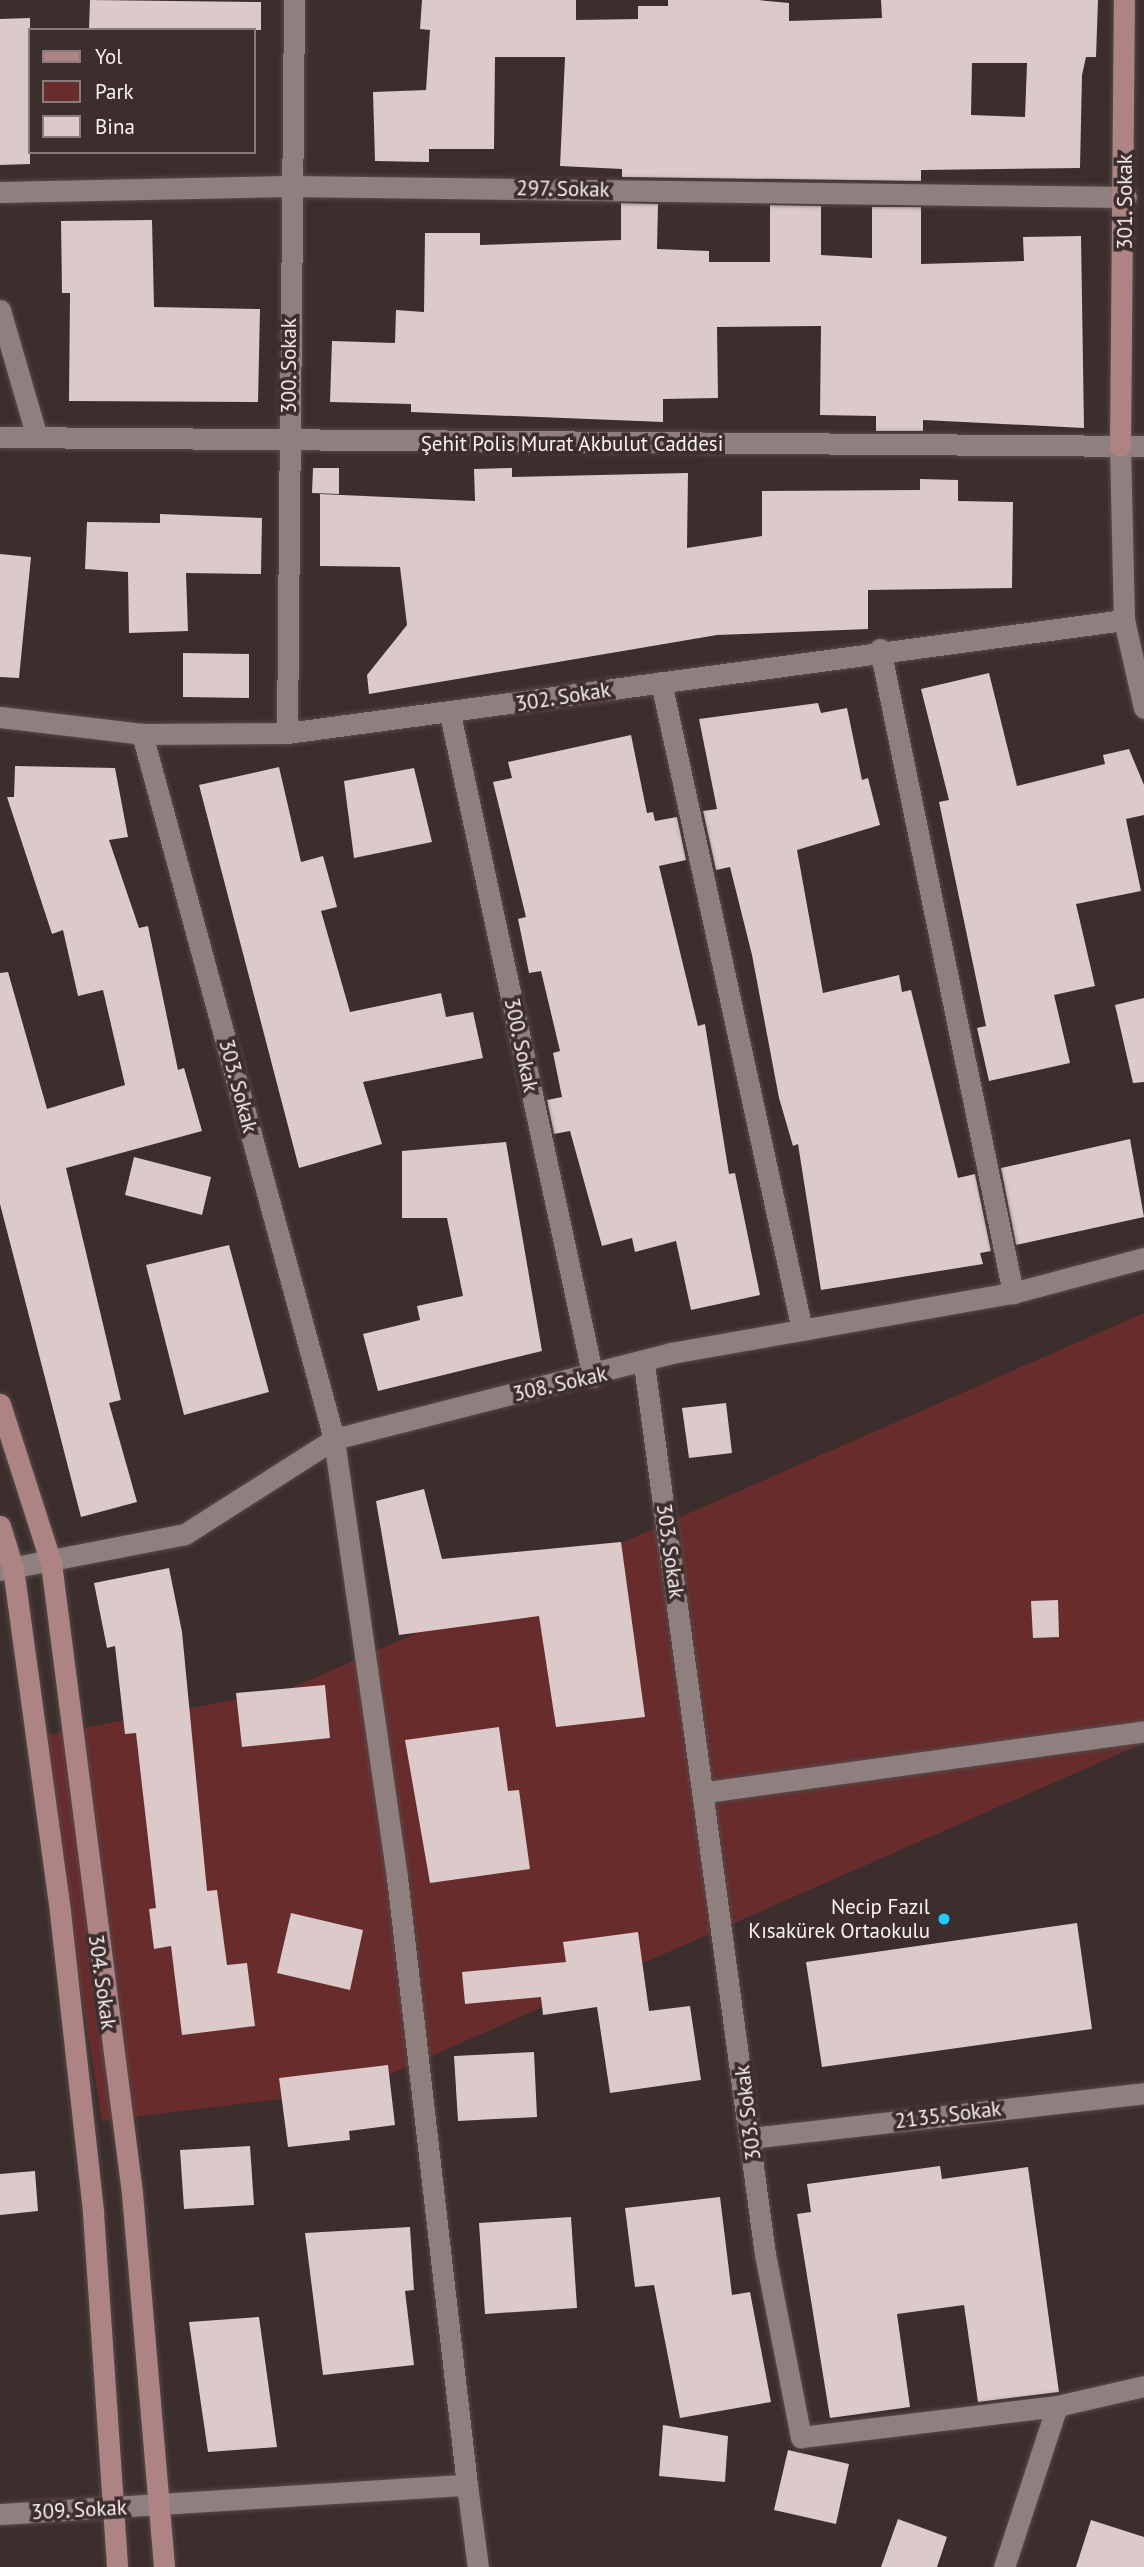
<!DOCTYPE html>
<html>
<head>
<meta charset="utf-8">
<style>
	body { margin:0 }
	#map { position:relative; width:1144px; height:2567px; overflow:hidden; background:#3b2e2d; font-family:"PT Sans",sans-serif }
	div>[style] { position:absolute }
	.green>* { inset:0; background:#682c2d }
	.building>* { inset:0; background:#dbcac9 }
	.roads { filter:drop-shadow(0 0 2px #564b4a) drop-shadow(0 0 2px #564b4a) }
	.street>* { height:21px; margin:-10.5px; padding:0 10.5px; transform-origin:10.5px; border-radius:10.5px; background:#8f807f }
	.secondary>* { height:21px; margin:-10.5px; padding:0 10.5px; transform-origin:10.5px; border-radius:10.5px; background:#ad8483 }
	.dots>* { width:19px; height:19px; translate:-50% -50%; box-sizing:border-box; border:4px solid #3b2e2d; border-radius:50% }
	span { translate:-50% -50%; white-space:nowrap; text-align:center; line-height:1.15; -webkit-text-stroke:7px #3b2e2d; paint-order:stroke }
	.street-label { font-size:21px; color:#fcf2f2 }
	.poi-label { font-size:21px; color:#fcf2f2 }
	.right { translate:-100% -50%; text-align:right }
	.legend { position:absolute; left:28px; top:28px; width:228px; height:126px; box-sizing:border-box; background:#3b2e2d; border:2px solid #887c7c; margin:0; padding:9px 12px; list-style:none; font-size:21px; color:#fcf2f2 }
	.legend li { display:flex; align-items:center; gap:14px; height:35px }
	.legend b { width:35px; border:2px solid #887c7c }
</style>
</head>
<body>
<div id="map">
	<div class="green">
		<div style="clip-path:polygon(1144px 1313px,1144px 1743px,354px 2090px,102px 2121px,40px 1736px,287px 1690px)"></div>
	</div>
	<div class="building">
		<div style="clip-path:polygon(90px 0,261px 2px,261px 30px,89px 30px)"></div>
		<div style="clip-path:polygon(evenodd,422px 0,576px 0,576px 20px,638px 19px,638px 6px,668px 6px,668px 0,758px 0,789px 3px,789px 21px,882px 18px,881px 0,1098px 0,1096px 57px,1086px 57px,1082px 75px,1080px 168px,921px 170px,921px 181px,622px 177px,622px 169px,560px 166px,565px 57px,495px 57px,494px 149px,429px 149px,429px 162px,375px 161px,373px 92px,426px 90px,430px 30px,420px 29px,422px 0,972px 63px,1027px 63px,1025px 117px,971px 115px,972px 63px)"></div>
		<div style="clip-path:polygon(30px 18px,30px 164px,0 165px,0 19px)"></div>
		<div style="clip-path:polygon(621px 203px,658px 204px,657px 249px,709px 251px,709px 262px,770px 262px,770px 205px,821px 206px,821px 255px,872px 258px,872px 207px,921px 207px,921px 264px,1024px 261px,1023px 237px,1081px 236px,1084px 428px,923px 420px,923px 431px,876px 431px,876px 416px,820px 415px,821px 326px,717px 327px,718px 398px,663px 399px,663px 422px,411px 412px,411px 404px,330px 402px,332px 341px,395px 343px,396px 310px,424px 312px,425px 233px,480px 233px,480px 245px,621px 240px)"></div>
		<div style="clip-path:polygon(152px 220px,154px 307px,260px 309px,258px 402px,69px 401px,70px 293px,62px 293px,61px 221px)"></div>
		<div style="clip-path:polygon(313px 468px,339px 468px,339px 494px,312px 493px)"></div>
		<div style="clip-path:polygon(512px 468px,512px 477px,688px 473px,687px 548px,762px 536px,762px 491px,920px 490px,920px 479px,958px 480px,958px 501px,1013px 502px,1012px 588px,868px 590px,868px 629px,717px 635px,369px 694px,367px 675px,407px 625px,400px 567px,320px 566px,320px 494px,475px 501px,474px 469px)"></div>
		<div style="clip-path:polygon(160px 514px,262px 518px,261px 574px,186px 573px,188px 631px,129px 633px,128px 572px,85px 569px,87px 522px,160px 523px)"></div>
		<div style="clip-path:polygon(0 554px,31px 557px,19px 678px,0 677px)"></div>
		<div style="clip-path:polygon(183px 653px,249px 654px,249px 698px,183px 697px)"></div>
		<div style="clip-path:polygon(989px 673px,1017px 786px,1105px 764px,1103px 755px,1129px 749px,1144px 785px,1144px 815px,1126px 819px,1141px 891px,1076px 904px,1095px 986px,1054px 995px,1070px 1063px,989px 1081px,977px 1028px,986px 1026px,939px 802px,949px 800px,921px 689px)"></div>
		<div style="clip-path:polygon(818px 703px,821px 713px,847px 708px,862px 780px,868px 778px,880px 825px,797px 850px,823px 993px,899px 975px,902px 992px,911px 990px,958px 1178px,975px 1174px,991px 1251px,980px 1253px,983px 1264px,821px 1290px,798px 1144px,793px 1146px,779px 1098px,752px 955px,730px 867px,716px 870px,703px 811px,717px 809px,699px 719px)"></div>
		<div style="clip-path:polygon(631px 735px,647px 813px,653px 812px,655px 821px,677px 817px,686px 860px,659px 866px,698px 1026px,705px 1024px,729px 1174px,735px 1173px,760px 1295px,691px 1310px,676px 1241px,635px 1252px,632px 1238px,602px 1246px,570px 1131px,554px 1134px,547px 1100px,562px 1097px,553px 1053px,560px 1051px,541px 971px,529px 973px,518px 919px,526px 917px,493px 782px,512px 778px,508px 762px)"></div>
		<div style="clip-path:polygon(15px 766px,115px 768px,128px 837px,109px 840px,139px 928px,148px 926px,178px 1070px,184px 1068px,202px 1131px,66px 1168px,121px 1400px,109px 1403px,137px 1502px,81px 1517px,0 1204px,0 973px,8px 972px,47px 1109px,125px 1085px,103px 990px,78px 996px,63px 930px,52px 934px,7px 797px,14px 797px)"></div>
		<div style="clip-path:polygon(279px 767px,301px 862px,323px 856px,337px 907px,321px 911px,350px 1012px,441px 993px,446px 1017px,473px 1012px,483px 1058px,363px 1082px,382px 1144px,299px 1168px,199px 785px)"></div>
		<div style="clip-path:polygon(414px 768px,432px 842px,354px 858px,344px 781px)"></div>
		<div style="clip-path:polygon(1144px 998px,1144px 1082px,1133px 1083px,1115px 1005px)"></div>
		<div style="clip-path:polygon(1130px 1139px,1144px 1217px,1016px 1245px,1001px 1168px)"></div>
		<div style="clip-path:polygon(506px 1142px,542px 1351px,378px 1391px,363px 1334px,420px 1320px,417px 1306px,463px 1296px,447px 1218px,402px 1218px,402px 1151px)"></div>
		<div style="clip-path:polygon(134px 1157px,211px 1177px,202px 1215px,125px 1195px)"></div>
		<div style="clip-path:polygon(229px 1245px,269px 1392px,184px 1415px,146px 1265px)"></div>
		<div style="clip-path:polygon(726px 1403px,732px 1453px,689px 1458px,682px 1408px)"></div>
		<div style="clip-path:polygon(424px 1489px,442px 1559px,621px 1542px,645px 1717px,556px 1727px,539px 1616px,399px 1635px,376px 1501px)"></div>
		<div style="clip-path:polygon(169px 1568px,182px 1632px,207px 1891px,217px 1890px,227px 1965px,247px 1963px,255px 2026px,182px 2035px,171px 1946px,154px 1949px,149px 1909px,156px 1908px,136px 1733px,125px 1734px,115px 1646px,107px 1648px,94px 1583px)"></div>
		<div style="clip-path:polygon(1058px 1600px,1059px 1637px,1033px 1638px,1031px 1601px)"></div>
		<div style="clip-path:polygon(325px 1685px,330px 1738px,242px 1747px,236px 1693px)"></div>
		<div style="clip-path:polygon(499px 1727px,508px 1791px,519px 1790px,530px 1869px,430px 1883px,405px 1740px)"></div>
		<div style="clip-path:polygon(291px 1913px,363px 1930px,350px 1990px,277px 1973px)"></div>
		<div style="clip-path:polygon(1077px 1923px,1092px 2029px,822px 2067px,806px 1962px)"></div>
		<div style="clip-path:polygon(638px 1932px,649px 2011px,690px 2006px,701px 2080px,610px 2093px,597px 2007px,543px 2015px,541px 1997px,465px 2004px,462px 1972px,566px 1962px,563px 1942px)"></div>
		<div style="clip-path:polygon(534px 2052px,537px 2117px,458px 2121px,454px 2056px)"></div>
		<div style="clip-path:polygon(388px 2065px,395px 2125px,349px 2131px,350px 2140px,288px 2147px,279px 2078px)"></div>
		<div style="clip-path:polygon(250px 2146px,254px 2205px,184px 2209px,180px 2150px)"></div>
		<div style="clip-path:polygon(940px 2166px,942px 2179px,1028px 2167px,1059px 2392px,978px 2402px,964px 2305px,897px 2314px,910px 2407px,830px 2418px,797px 2214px,811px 2212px,807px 2184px)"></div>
		<div style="clip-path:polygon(35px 2171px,38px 2211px,0 2215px,0 2174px)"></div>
		<div style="clip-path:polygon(720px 2197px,732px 2295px,750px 2292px,771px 2402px,680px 2418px,654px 2285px,635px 2287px,625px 2208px)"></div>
		<div style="clip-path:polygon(571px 2217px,577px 2308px,485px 2314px,479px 2223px)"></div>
		<div style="clip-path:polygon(410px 2227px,414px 2290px,405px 2291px,414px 2365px,323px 2375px,305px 2233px)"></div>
		<div style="clip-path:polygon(259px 2317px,277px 2447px,208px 2452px,189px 2322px)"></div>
		<div style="clip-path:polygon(663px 2425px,728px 2436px,725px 2482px,659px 2476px)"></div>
		<div style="clip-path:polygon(788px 2450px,849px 2464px,836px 2524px,774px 2510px)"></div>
		<div style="clip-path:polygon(898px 2519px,947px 2537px,937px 2567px,881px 2567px)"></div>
		<div style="clip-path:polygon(1091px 2520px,1144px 2537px,1144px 2567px,1076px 2567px)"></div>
	</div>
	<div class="roads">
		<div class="street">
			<div style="left:0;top:192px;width:290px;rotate:-1.2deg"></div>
			<div style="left:290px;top:186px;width:836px;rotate:0.75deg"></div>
			<div style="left:0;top:310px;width:129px;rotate:73.8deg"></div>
			<div style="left:0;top:437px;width:1144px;rotate:0.45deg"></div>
			<div style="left:1120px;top:446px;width:174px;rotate:88.7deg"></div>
			<div style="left:1124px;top:620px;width:90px;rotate:77.2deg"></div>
			<div style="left:880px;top:649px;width:658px;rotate:78.33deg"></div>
			<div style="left:661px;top:682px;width:663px;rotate:77.72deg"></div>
			<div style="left:450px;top:714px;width:678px;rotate:77.83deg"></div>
			<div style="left:0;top:717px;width:143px;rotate:6.8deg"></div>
			<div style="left:142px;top:734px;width:145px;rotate:-0.4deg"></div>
			<div style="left:287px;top:733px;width:845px;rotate:-7.69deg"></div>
			<div style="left:287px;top:733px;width:733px;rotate:-89.45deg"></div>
			<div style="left:644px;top:1364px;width:898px;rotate:82.26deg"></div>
			<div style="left:765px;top:2254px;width:187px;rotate:78.9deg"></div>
			<div style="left:801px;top:2437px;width:258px;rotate:-6.9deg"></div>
			<div style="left:1057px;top:2406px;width:89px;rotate:-12.9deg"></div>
			<div style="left:0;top:1570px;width:188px;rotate:-11deg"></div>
			<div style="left:185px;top:1534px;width:177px;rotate:-32.5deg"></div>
			<div style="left:334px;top:1439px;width:348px;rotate:-14.3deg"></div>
			<div style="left:671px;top:1353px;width:347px;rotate:-10deg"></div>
			<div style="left:1013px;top:1293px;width:136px;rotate:-15deg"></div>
			<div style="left:707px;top:1792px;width:441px;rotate:-7.9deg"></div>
			<div style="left:751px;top:2138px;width:396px;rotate:-6.5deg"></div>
			<div style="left:467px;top:2485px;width:83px;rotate:82.4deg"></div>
			<div style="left:0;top:2514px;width:468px;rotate:-3.6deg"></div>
			<div style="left:467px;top:2485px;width:612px;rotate:-96.57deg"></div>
			<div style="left:397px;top:1877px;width:443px;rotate:-98.2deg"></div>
			<div style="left:334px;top:1439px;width:731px;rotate:-105.23deg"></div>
			<div style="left:1004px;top:2567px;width:169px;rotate:-71.8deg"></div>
		</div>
		<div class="secondary">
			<div style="left:1120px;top:446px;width:446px;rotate:-89.5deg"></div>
			<div style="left:0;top:1404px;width:167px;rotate:72.2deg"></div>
			<div style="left:51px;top:1563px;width:635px;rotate:82.67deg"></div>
			<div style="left:132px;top:2193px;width:375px;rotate:85.1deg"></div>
			<div style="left:0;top:1526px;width:44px;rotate:72.8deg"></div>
			<div style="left:13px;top:1568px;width:347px;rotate:82.2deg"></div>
			<div style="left:60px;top:1912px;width:303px;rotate:83.7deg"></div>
			<div style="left:93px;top:2213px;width:355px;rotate:86.1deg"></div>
		</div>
	</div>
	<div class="dots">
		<div style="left:944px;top:1919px;background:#23c9fe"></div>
	</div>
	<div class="street-label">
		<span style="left:563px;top:189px;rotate:1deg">297. Sokak</span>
		<span style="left:1125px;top:202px;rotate:-90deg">301. Sokak</span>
		<span style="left:289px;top:366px;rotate:-90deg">300. Sokak</span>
		<span style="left:572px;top:444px">Şehit Polis Murat Akbulut Caddesi</span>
		<span style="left:563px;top:697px;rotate:-9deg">302. Sokak</span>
		<span style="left:521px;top:1045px;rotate:78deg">300. Sokak</span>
		<span style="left:238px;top:1086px;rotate:75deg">303. Sokak</span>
		<span style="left:560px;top:1384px;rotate:-13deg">308. Sokak</span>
		<span style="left:670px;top:1551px;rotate:82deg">303. Sokak</span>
		<span style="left:102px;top:1982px;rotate:82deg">304. Sokak</span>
		<span style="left:748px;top:2113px;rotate:-97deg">303. Sokak</span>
		<span style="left:948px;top:2115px;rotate:-7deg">2135. Sokak</span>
		<span style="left:79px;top:2510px;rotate:-3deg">309. Sokak</span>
	</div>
	<div class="poi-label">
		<span class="right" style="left:930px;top:1919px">Necip Fazıl<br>Kısakürek Ortaokulu</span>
	</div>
	<ul class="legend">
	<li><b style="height:9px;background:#ad8483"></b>Yol</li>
	<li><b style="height:19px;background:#682c2d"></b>Park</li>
	<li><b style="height:19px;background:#dbcac9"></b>Bina</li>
	</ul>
</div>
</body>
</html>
